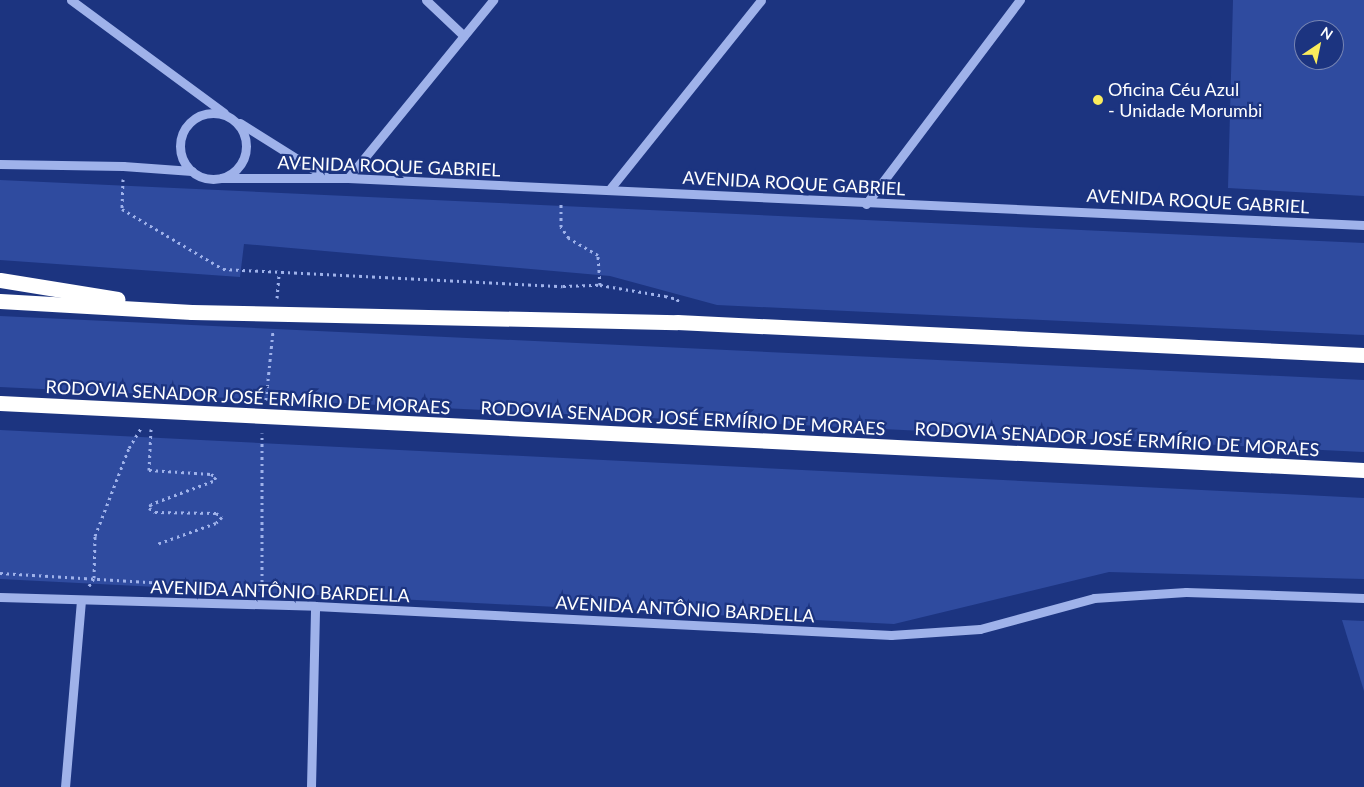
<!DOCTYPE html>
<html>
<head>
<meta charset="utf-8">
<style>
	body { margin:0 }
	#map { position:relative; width:1364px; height:787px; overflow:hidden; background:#1c3480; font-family:Lato,sans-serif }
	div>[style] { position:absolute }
	.green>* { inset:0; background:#2f4b9f }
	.path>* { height:3px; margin-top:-1.5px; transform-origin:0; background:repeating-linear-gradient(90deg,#9fb2ea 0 2.5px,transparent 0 6.5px) }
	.minor>* { height:9px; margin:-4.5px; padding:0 4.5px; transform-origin:4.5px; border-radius:4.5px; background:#9fb2ea }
	.minor>.ring { margin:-4.5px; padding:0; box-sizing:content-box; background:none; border:9px solid #9fb2ea; border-radius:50% }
	.highway>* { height:15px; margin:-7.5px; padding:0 7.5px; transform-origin:7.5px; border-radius:7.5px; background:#fff }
	.dots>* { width:14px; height:14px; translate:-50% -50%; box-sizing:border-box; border:2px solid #1c3480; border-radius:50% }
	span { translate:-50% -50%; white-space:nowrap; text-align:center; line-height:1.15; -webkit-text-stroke:4.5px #1c3480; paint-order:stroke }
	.poi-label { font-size:18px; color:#fff }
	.left { translate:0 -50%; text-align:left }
	.street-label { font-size:18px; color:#fff }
	.north { position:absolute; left:1294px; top:20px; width:50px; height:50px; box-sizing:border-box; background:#1c3480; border:1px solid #7785b3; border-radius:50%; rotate:34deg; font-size:14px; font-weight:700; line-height:20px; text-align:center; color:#fff }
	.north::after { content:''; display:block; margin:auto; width:18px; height:22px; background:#fbec5c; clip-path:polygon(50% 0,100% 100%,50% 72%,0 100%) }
</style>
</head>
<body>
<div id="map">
	<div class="green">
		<div style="clip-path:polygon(evenodd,1233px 0,1364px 0,1364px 196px,1228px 188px,1233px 0,1304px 30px,1334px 30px,1334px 60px,1304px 60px,1304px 30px)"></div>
		<div style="clip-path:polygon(0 180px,1364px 243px,1364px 335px,717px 305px,610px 276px,244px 244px,240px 277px,0 260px)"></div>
		<div style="clip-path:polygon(0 316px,1364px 380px,1364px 452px,0 387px)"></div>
		<div style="clip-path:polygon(0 430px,1364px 498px,1364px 579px,1109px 572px,894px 624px,0 579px)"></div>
		<div style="clip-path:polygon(1342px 620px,1364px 621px,1364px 691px)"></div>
	</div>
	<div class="path">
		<div style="left:123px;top:179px;width:30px;rotate:92deg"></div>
		<div style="left:122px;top:209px;width:117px;rotate:30.7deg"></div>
		<div style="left:223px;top:269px;width:340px;rotate:2.9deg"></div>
		<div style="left:563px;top:286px;width:37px;rotate:-2deg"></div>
		<div style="left:600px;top:285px;width:30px;rotate:-94deg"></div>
		<div style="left:598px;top:255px;width:34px;rotate:-150deg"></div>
		<div style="left:569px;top:238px;width:14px;rotate:-126deg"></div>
		<div style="left:561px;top:227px;width:26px;rotate:-90deg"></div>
		<div style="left:600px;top:285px;width:66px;rotate:9.6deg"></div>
		<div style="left:665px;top:296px;width:12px;rotate:14deg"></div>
		<div style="left:677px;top:299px;width:6px;rotate:59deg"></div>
		<div style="left:277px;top:298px;width:25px;rotate:-85deg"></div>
		<div style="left:266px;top:400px;width:69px;rotate:-84.2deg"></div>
		<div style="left:151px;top:429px;width:41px;rotate:92.8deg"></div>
		<div style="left:149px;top:470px;width:62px;rotate:3.7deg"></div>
		<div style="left:211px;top:474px;width:6px;rotate:31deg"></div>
		<div style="left:216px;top:477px;width:5px;rotate:127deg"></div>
		<div style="left:213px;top:481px;width:66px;rotate:159.6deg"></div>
		<div style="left:151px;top:504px;width:4px;rotate:117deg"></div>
		<div style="left:149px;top:508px;width:7px;rotate:34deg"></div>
		<div style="left:155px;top:512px;width:61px;rotate:0.9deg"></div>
		<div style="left:216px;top:513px;width:7px;rotate:34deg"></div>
		<div style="left:222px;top:517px;width:8px;rotate:135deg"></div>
		<div style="left:216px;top:523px;width:63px;rotate:160.4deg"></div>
		<div style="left:0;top:573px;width:214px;rotate:3.5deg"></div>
		<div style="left:89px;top:586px;width:9px;rotate:-58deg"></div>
		<div style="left:94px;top:578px;width:42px;rotate:-88.6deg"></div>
		<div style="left:95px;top:536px;width:94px;rotate:-68.9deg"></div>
		<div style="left:129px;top:448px;width:23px;rotate:-59deg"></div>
		<div style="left:262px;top:589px;width:156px;rotate:-90deg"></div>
	</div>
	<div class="minor">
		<div style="left:71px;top:0;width:190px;rotate:36.4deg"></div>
		<div style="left:426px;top:0;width:52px;rotate:43.5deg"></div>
		<div class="ring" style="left:180px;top:113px;width:57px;height:57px"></div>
		<div style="left:240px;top:123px;width:102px;rotate:32.1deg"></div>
		<div style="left:0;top:164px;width:123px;rotate:0.9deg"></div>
		<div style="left:123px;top:166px;width:69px;rotate:4.1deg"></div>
		<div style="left:222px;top:178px;width:126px"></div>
		<div style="left:348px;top:178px;width:1017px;rotate:2.65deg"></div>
		<div style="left:348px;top:178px;width:230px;rotate:-50.8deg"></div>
		<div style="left:609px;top:190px;width:243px;rotate:-51.3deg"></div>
		<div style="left:866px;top:204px;width:256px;rotate:-53deg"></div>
		<div style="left:0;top:597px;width:315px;rotate:1.6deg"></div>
		<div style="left:315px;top:606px;width:577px;rotate:2.88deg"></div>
		<div style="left:891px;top:635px;width:89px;rotate:-3.9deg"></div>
		<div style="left:980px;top:629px;width:118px;rotate:-15.2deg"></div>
		<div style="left:1094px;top:598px;width:92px;rotate:-3.7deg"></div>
		<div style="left:1186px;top:592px;width:178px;rotate:1.9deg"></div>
		<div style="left:65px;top:787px;width:187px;rotate:-85.1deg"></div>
		<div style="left:311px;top:787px;width:181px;rotate:-88.7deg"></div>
	</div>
	<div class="highway">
		<div style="left:0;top:280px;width:119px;rotate:9.2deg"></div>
		<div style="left:0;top:301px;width:192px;rotate:3.3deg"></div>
		<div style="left:192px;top:312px;width:485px;rotate:1.2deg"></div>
		<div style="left:677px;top:322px;width:688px;rotate:2.75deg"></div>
		<div style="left:0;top:403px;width:1366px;rotate:2.81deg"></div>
	</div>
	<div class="dots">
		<div style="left:1098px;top:100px;background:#fbec5c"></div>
	</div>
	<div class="poi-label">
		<span class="left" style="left:1108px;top:100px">Oficina Céu Azul<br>- Unidade Morumbi</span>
	</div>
	<div class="street-label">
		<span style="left:389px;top:166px;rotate:2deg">AVENIDA ROQUE GABRIEL</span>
		<span style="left:794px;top:183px;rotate:3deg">AVENIDA ROQUE GABRIEL</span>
		<span style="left:1198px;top:201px;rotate:3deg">AVENIDA ROQUE GABRIEL</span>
		<span style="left:248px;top:397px;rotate:3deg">RODOVIA SENADOR JOSÉ ERMÍRIO DE MORAES</span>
		<span style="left:683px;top:418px;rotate:3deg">RODOVIA SENADOR JOSÉ ERMÍRIO DE MORAES</span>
		<span style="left:1117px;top:439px;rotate:3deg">RODOVIA SENADOR JOSÉ ERMÍRIO DE MORAES</span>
		<span style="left:280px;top:591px;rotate:2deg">AVENIDA ANTÔNIO BARDELLA</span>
		<span style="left:685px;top:609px;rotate:3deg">AVENIDA ANTÔNIO BARDELLA</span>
	</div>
	<div class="north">N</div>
</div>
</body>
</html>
